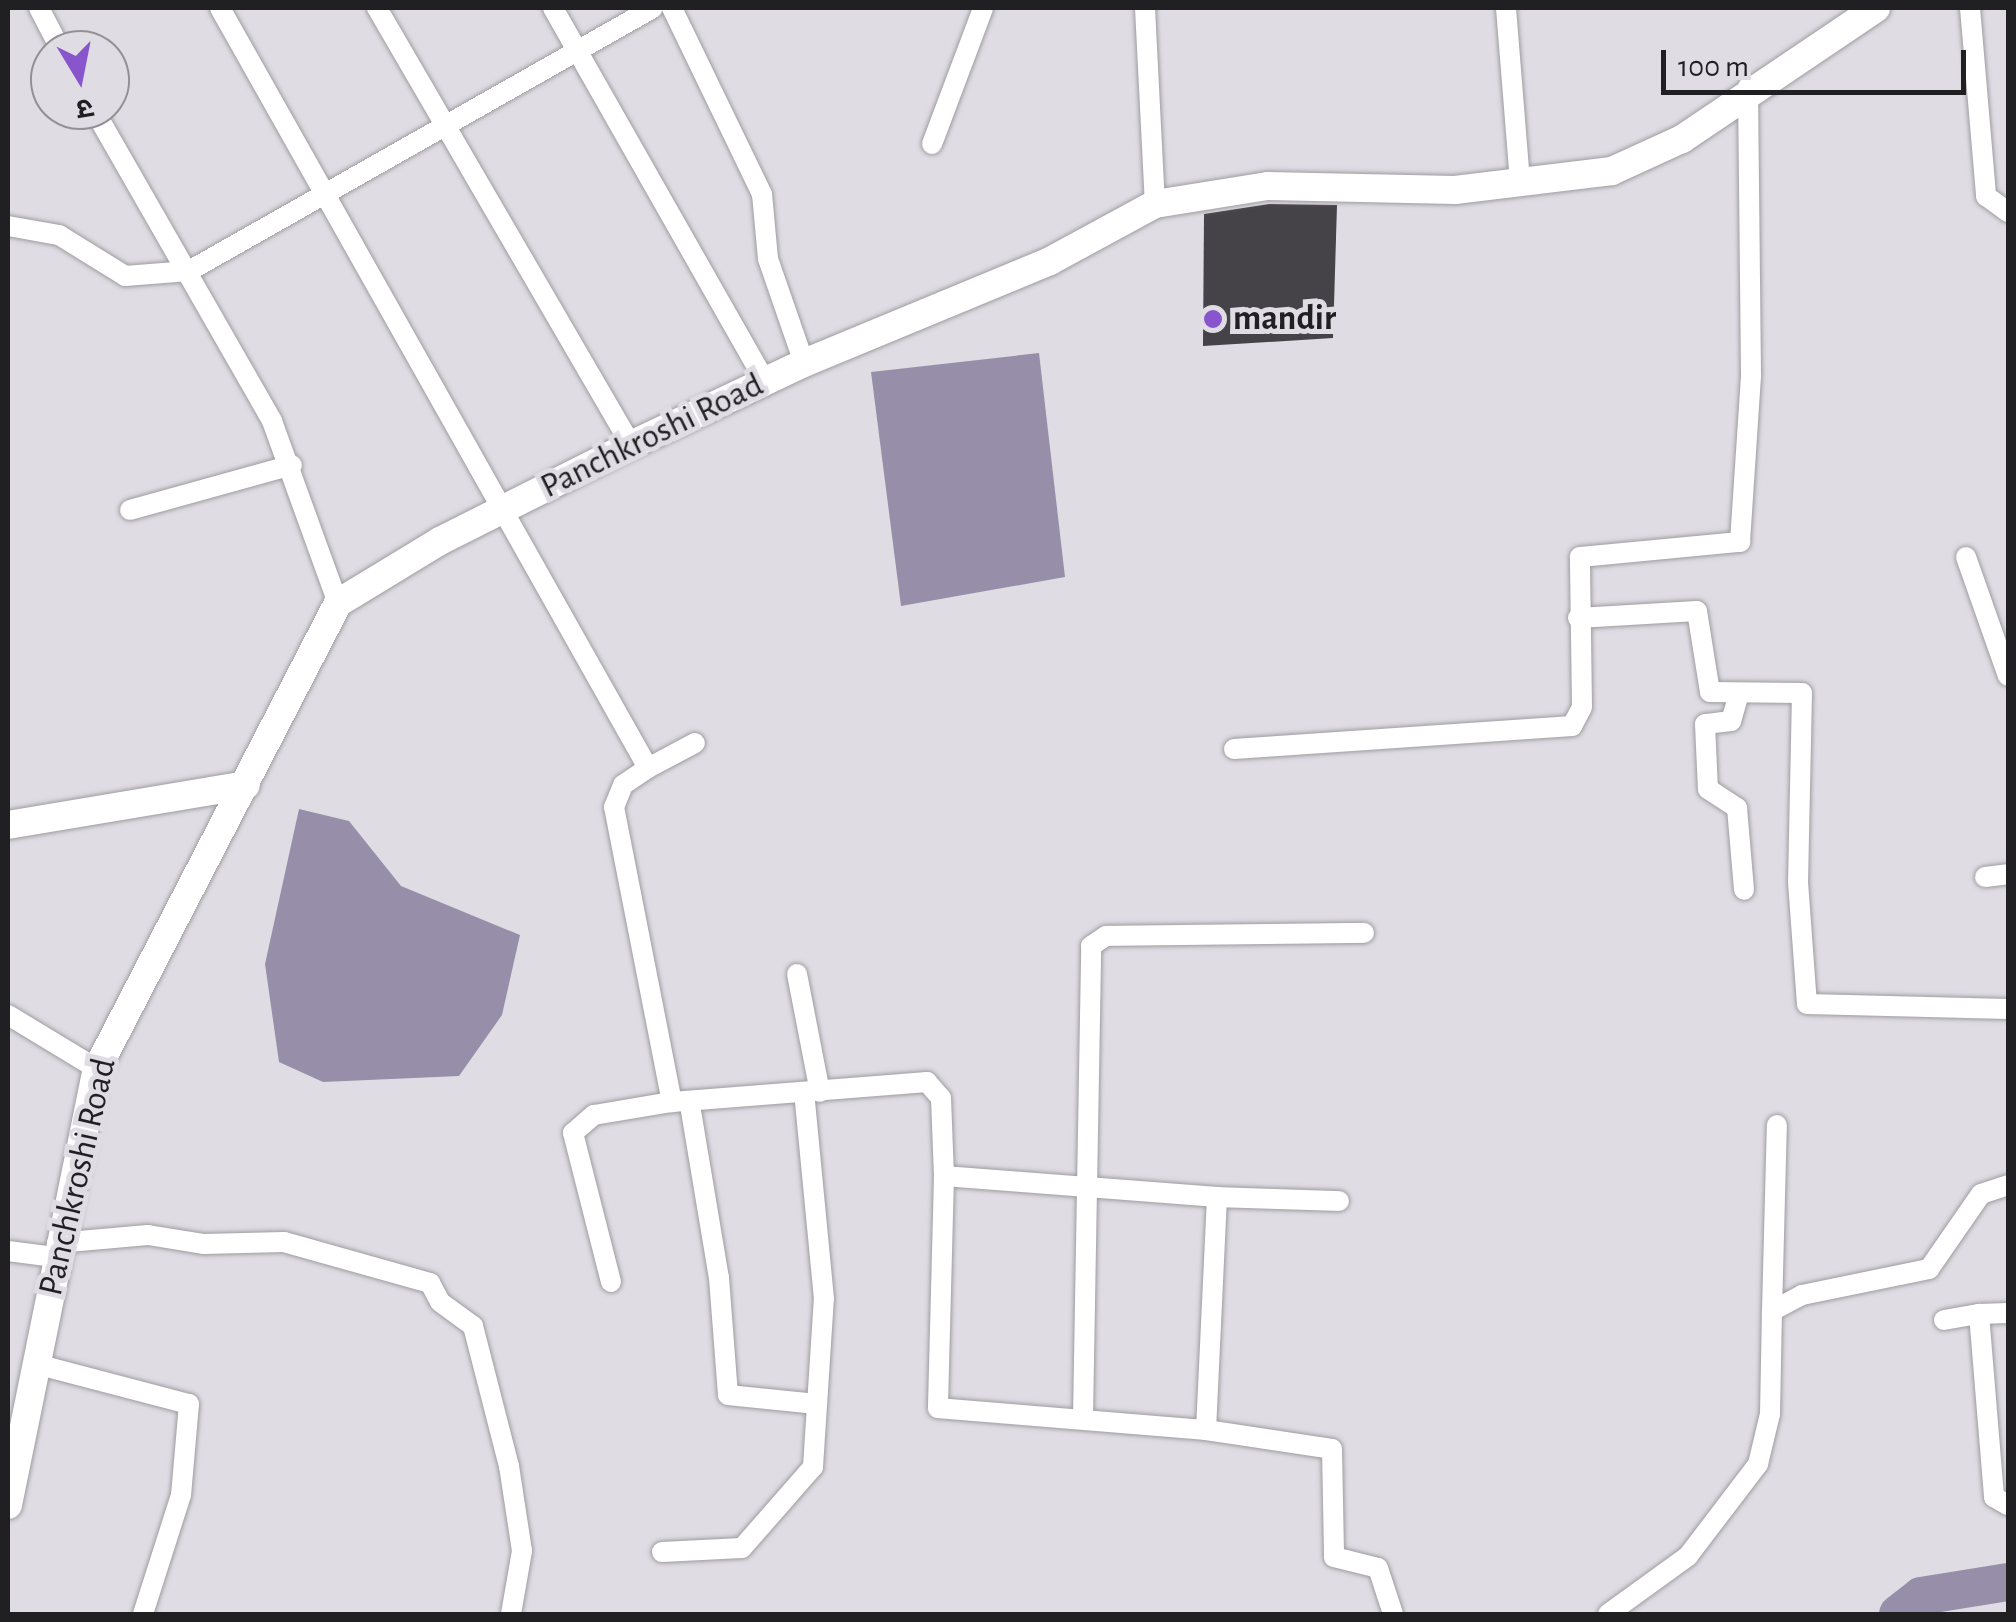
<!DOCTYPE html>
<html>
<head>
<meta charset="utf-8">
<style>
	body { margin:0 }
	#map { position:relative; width:2016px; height:1622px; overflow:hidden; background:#dfdde3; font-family:"Alegreya Sans","Noto Sans Devanagari",sans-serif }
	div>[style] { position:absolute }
	.water>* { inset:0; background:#978fa9 }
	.river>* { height:38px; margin:-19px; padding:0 19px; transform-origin:19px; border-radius:19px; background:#978fa9 }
	.building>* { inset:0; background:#454348 }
	.roads { filter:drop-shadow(0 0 2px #9e9ca1) drop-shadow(0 0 2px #9e9ca1) }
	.street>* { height:20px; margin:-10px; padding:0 10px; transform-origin:10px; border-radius:10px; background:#fff }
	.secondary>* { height:28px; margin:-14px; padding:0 14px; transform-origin:14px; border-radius:14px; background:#fff }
	.dots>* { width:28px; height:28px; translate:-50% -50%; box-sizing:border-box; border:5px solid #dfdde3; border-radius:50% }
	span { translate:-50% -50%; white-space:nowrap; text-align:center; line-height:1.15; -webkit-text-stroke:10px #dfdde3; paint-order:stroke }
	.poi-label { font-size:35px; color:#201f21; font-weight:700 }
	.left { translate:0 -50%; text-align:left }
	.street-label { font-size:35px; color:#201f21 }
	.frame { position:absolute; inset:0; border:10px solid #201f21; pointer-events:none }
	.north { position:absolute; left:30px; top:30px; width:100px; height:100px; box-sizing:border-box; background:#dfdde3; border:2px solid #939195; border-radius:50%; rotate:170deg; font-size:28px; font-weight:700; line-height:40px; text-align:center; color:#201f21 }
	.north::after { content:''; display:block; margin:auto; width:35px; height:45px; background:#8855cd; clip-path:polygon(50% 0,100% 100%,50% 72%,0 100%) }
	.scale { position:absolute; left:1661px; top:50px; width:305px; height:45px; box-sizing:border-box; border:5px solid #201f21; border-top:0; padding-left:12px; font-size:30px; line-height:35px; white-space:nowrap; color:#201f21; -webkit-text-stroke:8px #dfdde3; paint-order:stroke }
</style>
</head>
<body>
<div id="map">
	<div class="water">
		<div style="clip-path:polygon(1039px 353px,1065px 577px,901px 606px,871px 372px)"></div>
		<div style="clip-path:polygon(299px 809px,349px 821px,401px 886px,520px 935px,502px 1015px,459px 1076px,323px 1082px,279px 1062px,265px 964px)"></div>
	</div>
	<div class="river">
		<div style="left:1898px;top:1614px;width:29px;rotate:-38deg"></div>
		<div style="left:1921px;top:1596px;width:88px;rotate:-9.1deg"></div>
	</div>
	<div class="building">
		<div style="clip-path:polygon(1269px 204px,1337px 205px,1333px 338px,1203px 346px,1204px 214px)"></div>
	</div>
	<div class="roads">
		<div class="street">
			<div style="left:39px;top:8px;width:47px;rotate:62.4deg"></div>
			<div style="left:220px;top:8px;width:872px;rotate:60.61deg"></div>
			<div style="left:648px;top:768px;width:30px;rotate:146deg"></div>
			<div style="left:623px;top:785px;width:24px;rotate:112deg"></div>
			<div style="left:614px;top:807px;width:301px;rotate:78.9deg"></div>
			<div style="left:672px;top:1102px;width:256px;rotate:-4.5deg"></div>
			<div style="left:927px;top:1082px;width:21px;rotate:49deg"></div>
			<div style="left:941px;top:1098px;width:78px;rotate:87.8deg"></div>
			<div style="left:944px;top:1176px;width:274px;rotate:4.4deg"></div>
			<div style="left:1217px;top:1197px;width:233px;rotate:92.7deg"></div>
			<div style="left:1206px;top:1430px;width:127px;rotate:8.6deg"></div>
			<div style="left:1332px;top:1449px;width:108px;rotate:88.9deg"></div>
			<div style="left:1334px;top:1557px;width:45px;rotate:14deg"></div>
			<div style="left:1378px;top:1568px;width:48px;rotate:71.9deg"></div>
			<div style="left:377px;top:8px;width:505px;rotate:59.83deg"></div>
			<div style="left:553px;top:8px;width:429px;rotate:60.4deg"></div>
			<div style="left:672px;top:8px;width:207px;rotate:64.2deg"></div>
			<div style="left:762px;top:194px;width:65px;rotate:84.7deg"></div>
			<div style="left:768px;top:259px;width:110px;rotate:70.9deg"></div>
			<div style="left:1145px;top:8px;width:196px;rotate:87.1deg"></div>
			<div style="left:1506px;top:8px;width:176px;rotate:85.4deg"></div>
			<div style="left:1970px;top:8px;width:189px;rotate:85.1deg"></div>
			<div style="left:1986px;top:196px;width:27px;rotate:36deg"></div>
			<div style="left:94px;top:110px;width:358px;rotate:60.2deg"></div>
			<div style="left:272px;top:421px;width:194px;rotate:70.1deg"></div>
			<div style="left:932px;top:144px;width:145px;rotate:-69.4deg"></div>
			<div style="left:8px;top:226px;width:52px;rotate:10deg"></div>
			<div style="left:59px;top:235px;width:78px;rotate:31.8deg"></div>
			<div style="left:125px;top:276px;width:64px;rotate:-4.5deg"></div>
			<div style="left:189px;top:271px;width:533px;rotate:-29.55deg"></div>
			<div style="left:130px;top:510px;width:168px;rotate:-15.5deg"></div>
			<div style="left:1966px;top:557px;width:126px;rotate:70.6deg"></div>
			<div style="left:1578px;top:618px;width:119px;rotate:-3.4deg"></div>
			<div style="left:1697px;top:611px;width:82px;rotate:80.9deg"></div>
			<div style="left:1710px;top:692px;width:92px;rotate:0.6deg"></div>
			<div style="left:1802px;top:693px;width:189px;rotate:91.2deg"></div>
			<div style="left:1798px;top:882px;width:122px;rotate:85.8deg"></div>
			<div style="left:1807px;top:1004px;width:201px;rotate:1.4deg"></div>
			<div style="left:1738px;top:697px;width:25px;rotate:106deg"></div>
			<div style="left:1731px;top:721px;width:26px;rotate:173deg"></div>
			<div style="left:1705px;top:724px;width:65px;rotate:87.4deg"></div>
			<div style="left:1708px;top:789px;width:35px;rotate:33deg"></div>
			<div style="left:1737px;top:808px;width:82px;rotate:85.1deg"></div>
			<div style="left:1234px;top:749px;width:339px;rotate:-3.9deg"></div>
			<div style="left:1572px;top:726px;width:21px;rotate:-62deg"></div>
			<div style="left:1582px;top:707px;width:150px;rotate:-90.8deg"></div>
			<div style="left:1580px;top:557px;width:161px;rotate:-5.4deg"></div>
			<div style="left:1740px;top:542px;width:167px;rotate:-86.2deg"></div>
			<div style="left:1751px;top:375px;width:288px;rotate:-90.6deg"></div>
			<div style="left:648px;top:768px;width:53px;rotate:-28deg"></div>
			<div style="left:1985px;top:877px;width:23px;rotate:-7deg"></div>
			<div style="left:797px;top:974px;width:120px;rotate:79deg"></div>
			<div style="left:8px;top:1015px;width:104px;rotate:31.2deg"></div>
			<div style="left:690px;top:1105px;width:175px;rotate:80.5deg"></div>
			<div style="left:719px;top:1278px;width:117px;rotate:85.6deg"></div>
			<div style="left:728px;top:1395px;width:89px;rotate:5.8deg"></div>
			<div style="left:944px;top:1176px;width:232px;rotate:91.5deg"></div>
			<div style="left:938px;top:1408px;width:269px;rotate:4.7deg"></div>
			<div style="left:1217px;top:1197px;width:122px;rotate:1.9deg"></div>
			<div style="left:57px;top:1243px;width:91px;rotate:-5deg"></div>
			<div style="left:148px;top:1235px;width:57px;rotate:9.1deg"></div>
			<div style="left:204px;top:1244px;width:80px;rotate:-1.4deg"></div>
			<div style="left:284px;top:1242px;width:152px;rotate:15.7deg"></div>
			<div style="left:430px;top:1283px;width:21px;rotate:62deg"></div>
			<div style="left:440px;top:1302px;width:41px;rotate:36deg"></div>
			<div style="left:473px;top:1326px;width:145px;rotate:75.6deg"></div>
			<div style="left:509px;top:1466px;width:86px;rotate:81.3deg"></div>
			<div style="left:522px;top:1551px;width:64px;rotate:99.9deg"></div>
			<div style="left:8px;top:1251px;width:47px;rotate:7.3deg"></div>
			<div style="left:611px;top:1282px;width:154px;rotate:-104.3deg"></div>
			<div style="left:573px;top:1133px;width:28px;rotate:-41deg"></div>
			<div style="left:594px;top:1115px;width:79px;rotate:-9.5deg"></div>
			<div style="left:1772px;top:1311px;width:186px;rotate:-88.5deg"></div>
			<div style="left:1979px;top:1314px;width:29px;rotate:-2deg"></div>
			<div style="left:1944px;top:1320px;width:36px;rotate:-10deg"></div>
			<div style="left:1979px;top:1314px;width:184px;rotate:85.3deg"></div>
			<div style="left:1994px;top:1497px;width:16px;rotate:30deg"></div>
			<div style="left:36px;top:1364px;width:158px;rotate:14.7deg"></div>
			<div style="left:189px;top:1404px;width:91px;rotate:95deg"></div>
			<div style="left:181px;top:1495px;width:125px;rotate:107.7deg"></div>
			<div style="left:1083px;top:1418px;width:472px;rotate:-89deg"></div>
			<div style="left:1091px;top:946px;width:18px;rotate:-34deg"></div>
			<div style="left:1106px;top:936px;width:258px;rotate:-0.7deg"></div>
			<div style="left:662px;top:1552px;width:80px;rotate:-2.9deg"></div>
			<div style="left:742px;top:1548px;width:108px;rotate:-48.8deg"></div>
			<div style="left:813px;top:1467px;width:168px;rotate:-86.3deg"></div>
			<div style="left:824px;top:1299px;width:207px;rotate:-95.5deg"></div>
			<div style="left:1608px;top:1614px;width:99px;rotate:-35.9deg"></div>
			<div style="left:1688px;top:1556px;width:116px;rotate:-52.7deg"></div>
			<div style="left:1758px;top:1464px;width:51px;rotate:-76.5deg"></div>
			<div style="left:1770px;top:1414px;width:103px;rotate:-88.9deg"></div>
			<div style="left:1772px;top:1311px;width:34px;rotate:-28deg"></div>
			<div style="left:1802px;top:1295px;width:130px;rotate:-11.6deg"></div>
			<div style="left:1929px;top:1269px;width:91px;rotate:-55.3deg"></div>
			<div style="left:1981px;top:1194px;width:28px;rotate:-18deg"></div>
		</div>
		<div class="secondary">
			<div style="left:8px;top:825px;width:241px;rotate:-9.5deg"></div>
			<div style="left:8px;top:1505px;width:445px;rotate:-78.5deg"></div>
			<div style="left:97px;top:1069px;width:525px;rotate:-62.65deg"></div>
			<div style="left:338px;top:603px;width:119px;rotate:-31.3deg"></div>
			<div style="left:440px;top:541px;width:214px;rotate:-26.7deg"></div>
			<div style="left:631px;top:445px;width:191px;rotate:-25.4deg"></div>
			<div style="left:804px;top:363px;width:266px;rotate:-22.5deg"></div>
			<div style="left:1050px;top:261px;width:119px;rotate:-28.5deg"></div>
			<div style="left:1155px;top:204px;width:114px;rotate:-9.1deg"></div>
			<div style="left:1268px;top:186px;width:187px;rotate:1.2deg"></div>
			<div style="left:1455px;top:190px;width:158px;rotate:-6.9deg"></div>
			<div style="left:1612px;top:171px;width:77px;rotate:-24.6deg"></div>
			<div style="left:1682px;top:139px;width:234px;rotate:-34deg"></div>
		</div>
	</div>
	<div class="dots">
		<div style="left:1213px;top:319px;background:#8855cd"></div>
	</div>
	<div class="poi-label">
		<span class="left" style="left:1233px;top:319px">mandir</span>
	</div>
	<div class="street-label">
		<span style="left:652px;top:436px;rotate:-26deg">Panchkroshi Road</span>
		<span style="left:78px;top:1177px;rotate:-77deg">Panchkroshi Road</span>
	</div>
	<div class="frame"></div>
	<div class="north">उ</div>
	<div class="scale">100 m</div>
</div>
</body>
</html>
